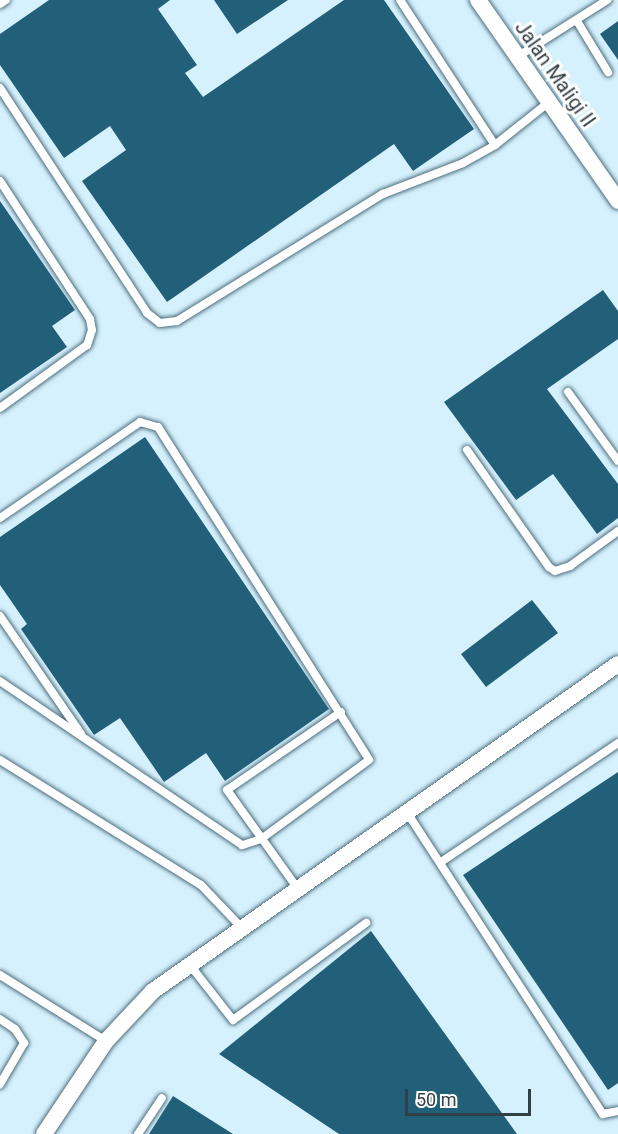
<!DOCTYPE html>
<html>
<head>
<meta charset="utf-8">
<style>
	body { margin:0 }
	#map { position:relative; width:618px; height:1134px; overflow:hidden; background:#e7f6fd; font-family:Roboto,sans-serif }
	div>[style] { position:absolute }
	.built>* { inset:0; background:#d6f1fe }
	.building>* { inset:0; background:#22607a }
	.roads { filter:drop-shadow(0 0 2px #4d6e7d) drop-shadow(0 0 2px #4d6e7d) }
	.service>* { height:8px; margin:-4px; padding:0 4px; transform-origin:4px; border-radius:4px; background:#fff }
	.minor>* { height:16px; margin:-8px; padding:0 8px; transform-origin:8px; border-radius:8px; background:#fff }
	span { translate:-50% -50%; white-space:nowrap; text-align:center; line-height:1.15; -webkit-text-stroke:6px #fff; paint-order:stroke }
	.street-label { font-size:20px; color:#313f46 }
	.scale { position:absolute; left:405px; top:1089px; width:126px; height:27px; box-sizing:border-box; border:3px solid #313f46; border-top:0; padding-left:8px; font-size:18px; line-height:21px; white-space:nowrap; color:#313f46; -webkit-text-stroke:4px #fff; paint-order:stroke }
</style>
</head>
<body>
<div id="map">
	<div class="built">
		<div style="clip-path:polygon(0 0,618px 0,618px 1134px,0 1134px)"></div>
	</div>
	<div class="building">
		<div style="clip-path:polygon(49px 0,170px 0,158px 9px,197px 65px,185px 73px,203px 97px,344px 0,384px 0,474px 129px,413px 171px,394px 144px,167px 302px,82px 181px,126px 150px,110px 126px,64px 158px,0 65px,0 34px)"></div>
		<div style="clip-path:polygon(214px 0,288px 0,237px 34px)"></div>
		<div style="clip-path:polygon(618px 21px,618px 60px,600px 34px)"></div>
		<div style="clip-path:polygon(0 201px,75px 310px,52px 326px,67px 347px,0 393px)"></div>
		<div style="clip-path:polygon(603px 290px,618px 311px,618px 339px,547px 389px,618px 484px,618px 518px,597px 534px,553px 474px,516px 500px,444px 402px)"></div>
		<div style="clip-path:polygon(145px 437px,329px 709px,225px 781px,206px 753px,164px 782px,120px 718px,94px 735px,21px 629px,27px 624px,0 585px,0 537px)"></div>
		<div style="clip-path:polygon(532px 600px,558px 633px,486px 687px,461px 654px)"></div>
		<div style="clip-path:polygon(618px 772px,618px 1083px,608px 1090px,463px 875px)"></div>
		<div style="clip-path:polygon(371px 931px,517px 1134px,339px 1134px,219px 1054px)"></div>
		<div style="clip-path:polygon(173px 1096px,233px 1134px,149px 1134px)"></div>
	</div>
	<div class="roads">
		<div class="service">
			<div style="left:400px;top:0;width:173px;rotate:56.8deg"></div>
			<div style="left:495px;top:145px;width:69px;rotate:-38.5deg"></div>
			<div style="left:0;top:4px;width:7px;rotate:-34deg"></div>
			<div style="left:577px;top:21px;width:60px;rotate:58.7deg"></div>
			<div style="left:517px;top:57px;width:107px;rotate:-32.3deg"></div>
			<div style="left:0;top:88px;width:269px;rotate:56.8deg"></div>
			<div style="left:147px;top:313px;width:16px;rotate:38deg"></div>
			<div style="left:160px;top:323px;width:17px;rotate:-7deg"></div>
			<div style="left:177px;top:321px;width:242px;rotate:-31.7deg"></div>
			<div style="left:383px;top:194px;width:86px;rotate:-21.2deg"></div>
			<div style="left:463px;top:163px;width:37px;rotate:-29deg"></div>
			<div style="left:0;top:181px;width:165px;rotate:56.9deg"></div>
			<div style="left:90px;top:319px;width:11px;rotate:80deg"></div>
			<div style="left:92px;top:330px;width:16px;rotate:108deg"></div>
			<div style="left:87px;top:345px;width:107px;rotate:144.1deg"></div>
			<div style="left:568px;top:392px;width:85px;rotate:54.1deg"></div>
			<div style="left:467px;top:450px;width:143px;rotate:55deg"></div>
			<div style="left:549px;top:567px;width:7px;rotate:34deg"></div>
			<div style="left:555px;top:571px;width:16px;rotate:-18deg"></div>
			<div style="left:570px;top:566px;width:59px;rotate:-36.1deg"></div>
			<div style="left:0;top:518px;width:170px;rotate:-34.4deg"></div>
			<div style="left:140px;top:422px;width:19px;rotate:16deg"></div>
			<div style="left:158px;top:427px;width:394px;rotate:57.6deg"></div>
			<div style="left:369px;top:760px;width:134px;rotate:143.8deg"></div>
			<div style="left:261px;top:839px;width:20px;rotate:162deg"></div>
			<div style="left:242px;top:845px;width:292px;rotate:-145.9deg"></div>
			<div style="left:0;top:616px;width:143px;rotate:55.5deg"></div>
			<div style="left:0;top:760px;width:237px;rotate:31.9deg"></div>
			<div style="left:201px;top:885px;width:58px;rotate:46.4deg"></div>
			<div style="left:408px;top:814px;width:358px;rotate:57deg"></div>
			<div style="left:603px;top:1114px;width:15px;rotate:-11deg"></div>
			<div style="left:441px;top:862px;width:213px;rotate:-33.9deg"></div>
			<div style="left:298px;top:889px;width:122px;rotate:-125.6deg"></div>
			<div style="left:227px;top:790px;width:138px;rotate:-34.4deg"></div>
			<div style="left:190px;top:965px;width:70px;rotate:52deg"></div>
			<div style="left:233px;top:1020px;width:165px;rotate:-36.1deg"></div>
			<div style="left:0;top:975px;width:125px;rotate:31.9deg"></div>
			<div style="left:0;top:1019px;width:18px;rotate:34deg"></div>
			<div style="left:15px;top:1029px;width:17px;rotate:57deg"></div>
			<div style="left:24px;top:1043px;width:48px;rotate:120.3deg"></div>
			<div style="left:138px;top:1134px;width:43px;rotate:-56.3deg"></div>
		</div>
		<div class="minor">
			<div style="left:478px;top:0;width:245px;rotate:55.1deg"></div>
			<div style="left:44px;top:1134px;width:112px;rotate:-56.3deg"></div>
			<div style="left:106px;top:1041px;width:69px;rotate:-46.8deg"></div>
			<div style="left:153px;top:991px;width:568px;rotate:-35.12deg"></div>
		</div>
	</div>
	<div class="street-label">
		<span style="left:555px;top:74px;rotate:55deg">Jalan Maligi II</span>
	</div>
	<div class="scale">50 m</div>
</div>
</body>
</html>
